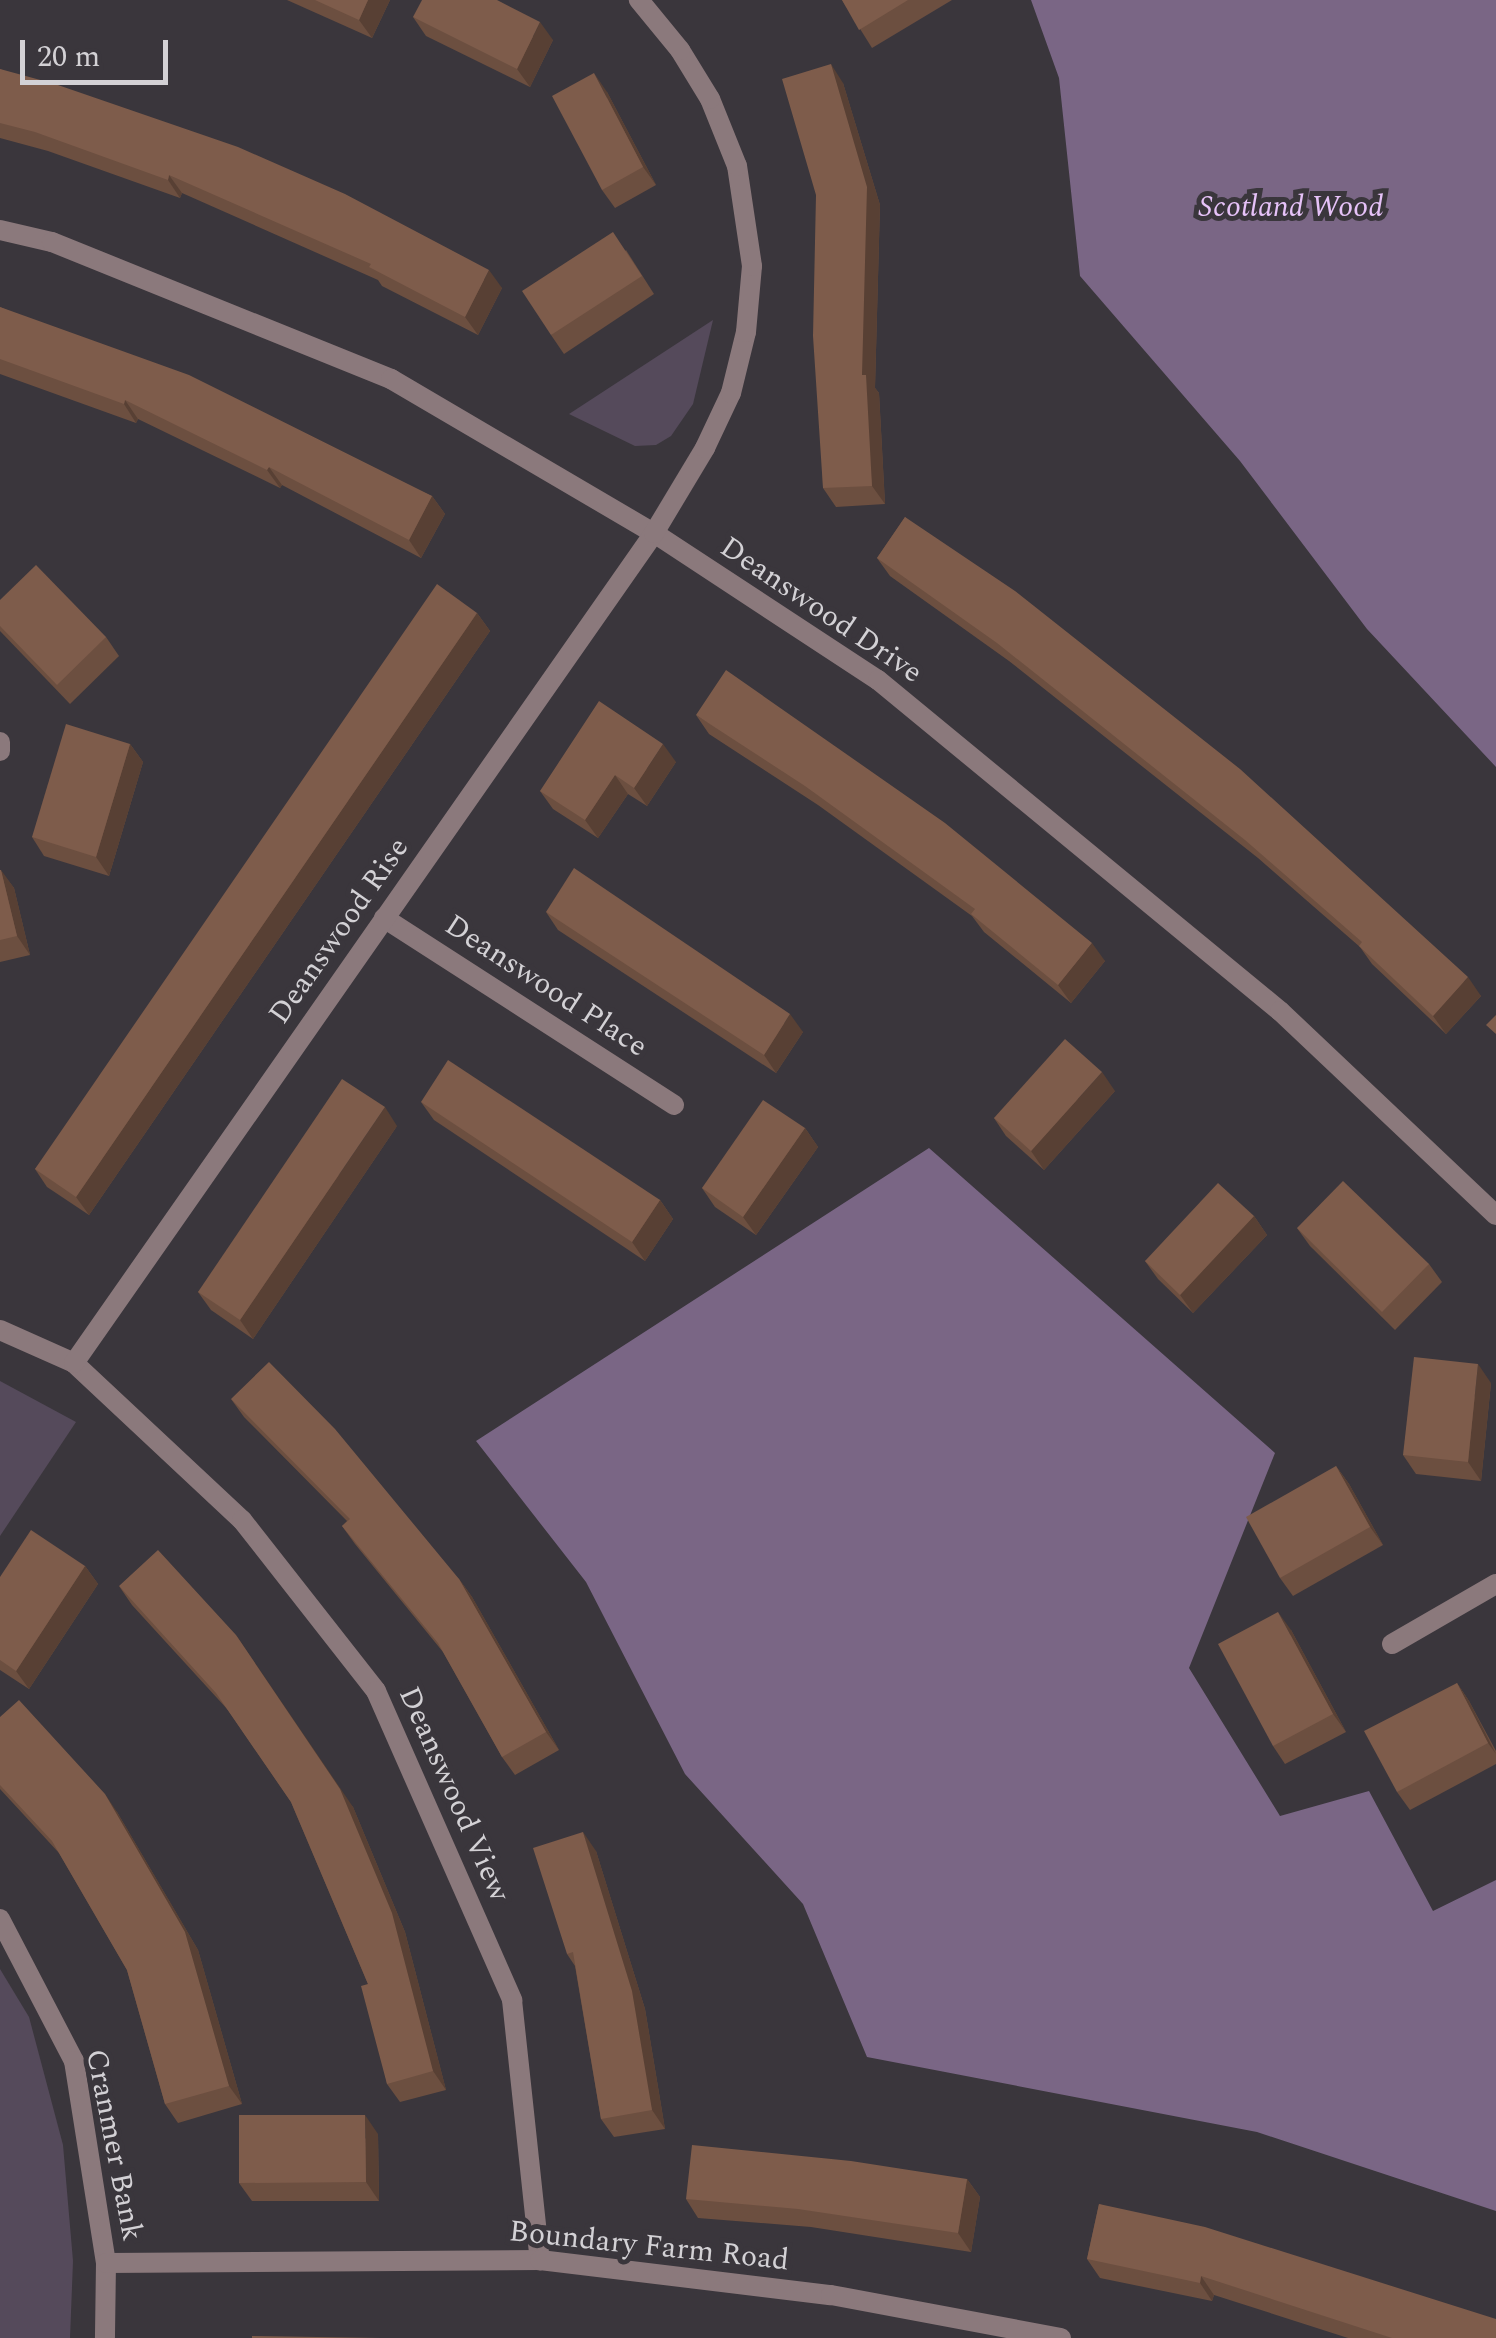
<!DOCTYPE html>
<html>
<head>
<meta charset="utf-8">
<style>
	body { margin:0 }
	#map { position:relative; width:1496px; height:2338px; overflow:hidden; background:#3a363c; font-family:Spectral,serif }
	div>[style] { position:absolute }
	.green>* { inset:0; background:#554a5b }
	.forest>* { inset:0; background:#7a6685 }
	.minor>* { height:20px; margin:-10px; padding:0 10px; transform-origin:10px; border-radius:10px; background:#8b797c }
	.wall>* { inset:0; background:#6c4f40 }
	.shaded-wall>* { inset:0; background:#584034 }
	.building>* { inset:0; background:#7e5c4b }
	span { translate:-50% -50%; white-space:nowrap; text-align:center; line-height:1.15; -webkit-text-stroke:10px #3a363c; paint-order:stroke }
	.park-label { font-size:30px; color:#e6c2f8; font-style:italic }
	.street-label { font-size:30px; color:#d3d1d5 }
	.scale { position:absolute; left:20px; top:40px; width:148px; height:45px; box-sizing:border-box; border:5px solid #d3d1d5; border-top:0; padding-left:12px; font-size:30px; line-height:35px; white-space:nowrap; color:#d3d1d5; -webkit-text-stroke:8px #3a363c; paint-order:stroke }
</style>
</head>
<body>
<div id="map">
	<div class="green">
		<div style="clip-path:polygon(713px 320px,693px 404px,671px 436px,656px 445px,635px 446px,569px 414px)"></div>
		<div style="clip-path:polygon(0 1381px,76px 1422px,0 1536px)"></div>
		<div style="clip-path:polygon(0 1969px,29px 2017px,63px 2145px,73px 2261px,70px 2338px,0 2338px)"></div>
	</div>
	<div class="forest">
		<div style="clip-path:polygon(1031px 0,1496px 0,1496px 767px,1367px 629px,1240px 461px,1080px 276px,1059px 78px)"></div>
		<div style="clip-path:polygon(929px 1148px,1275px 1453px,1189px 1668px,1280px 1816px,1369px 1791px,1433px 1911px,1496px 1880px,1496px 2211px,1257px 2132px,867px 2057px,803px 1904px,685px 1774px,586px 1582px,476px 1441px)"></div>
	</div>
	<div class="minor">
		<div style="left:0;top:230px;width:53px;rotate:13deg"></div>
		<div style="left:52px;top:242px;width:366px;rotate:22deg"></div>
		<div style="left:391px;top:379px;width:305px;rotate:30.4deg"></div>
		<div style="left:654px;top:533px;width:268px;rotate:33.3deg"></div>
		<div style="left:878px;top:680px;width:521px;rotate:39.47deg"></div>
		<div style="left:1280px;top:1011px;width:297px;rotate:43.4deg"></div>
		<div style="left:0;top:742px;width:9px;rotate:90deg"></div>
		<div style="left:384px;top:918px;width:345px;rotate:32.8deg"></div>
		<div style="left:0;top:1330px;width:81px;rotate:24deg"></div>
		<div style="left:74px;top:1363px;width:230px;rotate:43.1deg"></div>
		<div style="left:242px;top:1520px;width:217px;rotate:51.9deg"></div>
		<div style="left:376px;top:1691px;width:338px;rotate:66.2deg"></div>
		<div style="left:512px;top:2000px;width:262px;rotate:83.9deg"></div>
		<div style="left:74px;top:1363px;width:1013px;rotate:-55.05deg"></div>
		<div style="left:654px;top:533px;width:99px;rotate:-59deg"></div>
		<div style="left:705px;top:448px;width:61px;rotate:-64.7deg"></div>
		<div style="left:731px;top:393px;width:63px;rotate:-76.2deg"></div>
		<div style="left:746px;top:332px;width:66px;rotate:-84.8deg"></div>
		<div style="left:752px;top:266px;width:101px;rotate:-98.5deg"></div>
		<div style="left:737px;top:166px;width:72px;rotate:-111.9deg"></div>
		<div style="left:710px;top:99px;width:57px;rotate:-121.5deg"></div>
		<div style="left:680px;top:50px;width:65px;rotate:-129.4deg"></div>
		<div style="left:1392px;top:1644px;width:120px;rotate:-30deg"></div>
		<div style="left:0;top:1919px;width:160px;rotate:62.5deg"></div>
		<div style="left:74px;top:2061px;width:205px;rotate:81deg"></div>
		<div style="left:106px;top:2263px;width:75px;rotate:90.8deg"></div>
		<div style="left:106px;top:2263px;width:434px;rotate:-0.4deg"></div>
		<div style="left:540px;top:2260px;width:293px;rotate:6.9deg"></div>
		<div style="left:831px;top:2295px;width:234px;rotate:10.6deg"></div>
	</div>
	<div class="wall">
		<div style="clip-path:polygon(287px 0,390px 0,372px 38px)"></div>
		<div style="clip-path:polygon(842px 0,952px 0,872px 48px)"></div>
		<div style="clip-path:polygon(413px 17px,553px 40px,530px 87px,426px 36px)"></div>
		<div style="clip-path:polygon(0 69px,502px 288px,478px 335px,382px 286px,378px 280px,182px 193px,180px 198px,48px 151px,0 138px)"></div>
		<div style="clip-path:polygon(843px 83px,880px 205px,875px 388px,879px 393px,885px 504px,836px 507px,823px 488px,816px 195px)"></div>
		<div style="clip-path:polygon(607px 92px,656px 185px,615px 208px,602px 190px)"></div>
		<div style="clip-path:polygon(626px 250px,654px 294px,564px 354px,551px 335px)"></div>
		<div style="clip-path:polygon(0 307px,432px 496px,445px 514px,421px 558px,282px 485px,280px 488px,138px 419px,136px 423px,0 374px)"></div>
		<div style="clip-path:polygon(905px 517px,1481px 996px,1446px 1034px,1372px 964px,1360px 947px,1258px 858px,1009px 661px,890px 576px,877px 558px)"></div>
		<div style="clip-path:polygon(477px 613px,490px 631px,89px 1215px,47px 1187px,35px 1169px)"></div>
		<div style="clip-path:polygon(0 626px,106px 637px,119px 656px,70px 704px,0 631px)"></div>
		<div style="clip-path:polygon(696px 715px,1105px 961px,1071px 1003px,984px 932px,972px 916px,818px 805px,709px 734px)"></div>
		<div style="clip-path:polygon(130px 744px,143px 762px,109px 876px,44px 856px,32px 837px)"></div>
		<div style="clip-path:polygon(676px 762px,647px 806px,628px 794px,598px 838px,553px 809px,540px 791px)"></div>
		<div style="clip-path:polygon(0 870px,14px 888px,30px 955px,0 962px)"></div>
		<div style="clip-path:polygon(546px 912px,803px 1032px,776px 1073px,558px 930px)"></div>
		<div style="clip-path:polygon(1115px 1091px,1044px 1170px,1006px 1136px,994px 1118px)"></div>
		<div style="clip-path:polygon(421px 1102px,660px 1200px,673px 1219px,645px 1261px,434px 1120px)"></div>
		<div style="clip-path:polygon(397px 1126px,253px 1339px,211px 1310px,198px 1292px)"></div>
		<div style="clip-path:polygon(805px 1128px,818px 1147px,756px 1235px,715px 1207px,702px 1188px)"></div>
		<div style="clip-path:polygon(1254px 1216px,1267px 1235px,1193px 1313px,1158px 1279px,1145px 1261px)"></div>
		<div style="clip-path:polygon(1297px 1228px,1429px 1264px,1442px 1282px,1395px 1330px,1310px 1246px)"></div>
		<div style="clip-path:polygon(1491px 1383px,1481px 1481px,1416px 1474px,1403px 1455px)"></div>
		<div style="clip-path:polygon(231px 1399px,459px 1579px,472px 1597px,559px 1750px,515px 1775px,502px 1757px,443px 1652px,355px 1544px,342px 1526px,347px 1521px,244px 1417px)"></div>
		<div style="clip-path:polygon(1336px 1466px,1349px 1484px,1383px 1545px,1293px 1596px,1280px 1578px)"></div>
		<div style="clip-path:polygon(85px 1566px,98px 1584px,29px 1689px,0 1670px,0 1577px)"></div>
		<div style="clip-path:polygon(119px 1586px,353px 1807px,405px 1932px,446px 2090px,400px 2102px,387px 2084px,368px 1984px,291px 1802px,228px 1710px,132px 1605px)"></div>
		<div style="clip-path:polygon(1291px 1630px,1346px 1732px,1285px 1764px,1273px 1746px)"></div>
		<div style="clip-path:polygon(1457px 1683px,1469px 1701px,1496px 1751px,1496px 1764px,1410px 1810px,1397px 1792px)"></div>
		<div style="clip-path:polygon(0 1717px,117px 1812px,198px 1950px,242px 2104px,178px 2123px,165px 2104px,127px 1970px,59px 1853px,0 1789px)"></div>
		<div style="clip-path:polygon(596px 1851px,645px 2009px,665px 2129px,614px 2137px,601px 2119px,575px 1966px,567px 1954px)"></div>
		<div style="clip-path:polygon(378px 2134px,379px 2201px,252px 2201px,239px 2183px)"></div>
		<div style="clip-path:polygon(967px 2179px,980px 2197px,971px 2252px,811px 2227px,698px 2218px,686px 2199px)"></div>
		<div style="clip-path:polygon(1099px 2204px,1496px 2338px,1348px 2338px,1214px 2295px,1212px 2301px,1100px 2278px,1087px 2259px)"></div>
	</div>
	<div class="shaded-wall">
		<div style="clip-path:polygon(368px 0,390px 0,372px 38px,359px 20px)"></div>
		<div style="clip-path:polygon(540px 22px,553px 40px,530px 87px,517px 69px)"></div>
		<div style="clip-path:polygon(831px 64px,843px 83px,880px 205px,875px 388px,879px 393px,885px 504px,872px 486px)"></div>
		<div style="clip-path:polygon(594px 73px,607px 92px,656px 185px,643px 167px)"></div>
		<div style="clip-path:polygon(169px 175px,182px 193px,180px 198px,168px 180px)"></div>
		<div style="clip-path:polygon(489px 270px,502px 288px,478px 335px,465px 317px)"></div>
		<div style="clip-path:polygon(125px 400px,138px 419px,136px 423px,124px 404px)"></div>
		<div style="clip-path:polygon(269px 467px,282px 485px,280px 488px,267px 470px)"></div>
		<div style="clip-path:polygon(432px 496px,445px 514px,421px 558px,409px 540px)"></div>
		<div style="clip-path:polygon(477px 613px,490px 631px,89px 1215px,76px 1197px)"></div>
		<div style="clip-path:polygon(130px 744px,143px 762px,109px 876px,96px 857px)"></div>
		<div style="clip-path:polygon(663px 744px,676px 762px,647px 806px,634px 788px)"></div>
		<div style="clip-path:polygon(615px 775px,628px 794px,598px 838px,585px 820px)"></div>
		<div style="clip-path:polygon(1px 870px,14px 888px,30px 955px,17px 936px)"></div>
		<div style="clip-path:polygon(1092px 943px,1105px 961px,1071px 1003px,1058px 985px)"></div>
		<div style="clip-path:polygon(1468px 977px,1481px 996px,1446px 1034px,1433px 1016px)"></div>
		<div style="clip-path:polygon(790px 1014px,803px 1032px,776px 1073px,764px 1055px)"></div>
		<div style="clip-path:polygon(1102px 1072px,1115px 1091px,1044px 1170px,1031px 1151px)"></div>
		<div style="clip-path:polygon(385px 1107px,397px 1126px,253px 1339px,240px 1320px)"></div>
		<div style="clip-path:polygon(805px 1128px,818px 1147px,756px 1235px,743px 1217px)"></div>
		<div style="clip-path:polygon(660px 1200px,673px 1219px,645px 1261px,632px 1242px)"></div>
		<div style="clip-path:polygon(1254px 1216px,1267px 1235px,1193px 1313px,1180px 1295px)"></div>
		<div style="clip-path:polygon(1478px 1364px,1491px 1383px,1481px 1481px,1468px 1462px)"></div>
		<div style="clip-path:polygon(1336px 1466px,1349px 1484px,1383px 1545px,1370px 1527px)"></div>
		<div style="clip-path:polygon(85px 1566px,98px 1584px,29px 1689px,16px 1671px)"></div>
		<div style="clip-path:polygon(459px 1579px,472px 1597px,559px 1750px,546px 1732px)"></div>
		<div style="clip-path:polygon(1278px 1612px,1291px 1630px,1346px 1732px,1333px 1714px)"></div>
		<div style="clip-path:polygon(236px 1635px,353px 1807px,405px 1932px,446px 2090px,433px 2071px)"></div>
		<div style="clip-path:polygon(1457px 1683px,1469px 1701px,1496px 1754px,1488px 1743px)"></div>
		<div style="clip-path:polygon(105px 1794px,117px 1812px,198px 1950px,242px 2104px,229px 2086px)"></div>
		<div style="clip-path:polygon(583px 1832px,596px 1851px,645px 2009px,665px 2129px,652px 2110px)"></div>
		<div style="clip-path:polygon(365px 2115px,378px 2134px,379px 2201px,366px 2182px)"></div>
		<div style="clip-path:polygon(967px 2179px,980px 2197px,971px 2252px,958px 2233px)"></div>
		<div style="clip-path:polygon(1201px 2276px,1214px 2295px,1212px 2301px,1200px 2283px)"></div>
	</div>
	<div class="building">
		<div style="clip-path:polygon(315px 0,368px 0,359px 20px)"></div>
		<div style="clip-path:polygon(422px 0,497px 0,540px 22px,517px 69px,413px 17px)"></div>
		<div style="clip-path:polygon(842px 0,908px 0,859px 30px)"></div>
		<div style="clip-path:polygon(831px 64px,867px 187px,862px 375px,866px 375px,872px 486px,823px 488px,813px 336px,816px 195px,782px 79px)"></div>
		<div style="clip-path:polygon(0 69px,55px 84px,238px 147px,345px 194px,489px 270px,465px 317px,369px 267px,371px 264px,169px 175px,168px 180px,35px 132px,0 123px)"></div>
		<div style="clip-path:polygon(594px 73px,643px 167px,602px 190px,552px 96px)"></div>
		<div style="clip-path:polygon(613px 232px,642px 276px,551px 335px,522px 291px)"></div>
		<div style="clip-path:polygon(0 307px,189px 375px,432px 496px,409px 540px,269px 467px,267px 470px,125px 400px,124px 404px,0 359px)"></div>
		<div style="clip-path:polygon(905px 517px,1015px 591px,1240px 769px,1468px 977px,1433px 1016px,1359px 946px,1362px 942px,1245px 840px,997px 643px,877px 558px)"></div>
		<div style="clip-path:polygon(36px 565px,106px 637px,57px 685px,0 626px,0 600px)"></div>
		<div style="clip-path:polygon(437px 584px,477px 613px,76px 1197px,35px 1169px)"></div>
		<div style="clip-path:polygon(726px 670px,945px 823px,1092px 943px,1058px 985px,971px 914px,975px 909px,805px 786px,696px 715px)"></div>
		<div style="clip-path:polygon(599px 701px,663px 744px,634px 788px,615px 775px,585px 820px,540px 791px)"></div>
		<div style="clip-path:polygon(66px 724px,130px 744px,96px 857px,32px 837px)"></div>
		<div style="clip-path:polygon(574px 868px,790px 1014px,764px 1055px,546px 912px)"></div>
		<div style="clip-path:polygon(0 870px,1px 870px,17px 936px,0 940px)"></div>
		<div style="clip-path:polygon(1496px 1015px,1496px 1034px,1486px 1025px)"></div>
		<div style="clip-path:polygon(1065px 1039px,1102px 1072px,1031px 1151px,994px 1118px)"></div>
		<div style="clip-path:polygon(448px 1060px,660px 1200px,632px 1242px,421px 1102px)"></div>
		<div style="clip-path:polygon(342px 1079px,385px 1107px,240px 1320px,198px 1292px)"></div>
		<div style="clip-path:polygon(763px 1100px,805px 1128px,743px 1217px,702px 1188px)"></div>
		<div style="clip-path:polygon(1343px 1181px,1429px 1264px,1382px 1312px,1297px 1228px)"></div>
		<div style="clip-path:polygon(1218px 1183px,1254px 1216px,1180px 1295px,1145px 1261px)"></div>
		<div style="clip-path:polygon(1414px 1357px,1478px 1364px,1468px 1462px,1403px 1455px)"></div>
		<div style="clip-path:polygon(269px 1362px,335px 1429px,459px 1579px,546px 1732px,502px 1757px,438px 1643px,342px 1526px,350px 1519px,231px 1399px)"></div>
		<div style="clip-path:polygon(1336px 1466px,1370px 1527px,1280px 1578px,1246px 1517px)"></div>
		<div style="clip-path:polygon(31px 1530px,85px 1566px,16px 1671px,0 1660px,0 1577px)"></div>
		<div style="clip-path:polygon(158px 1550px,236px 1635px,340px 1789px,392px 1913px,433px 2071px,387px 2084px,361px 1986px,368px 1984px,291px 1802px,216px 1693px,119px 1586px)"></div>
		<div style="clip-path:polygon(1278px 1612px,1333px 1714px,1273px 1746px,1218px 1644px)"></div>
		<div style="clip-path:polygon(1457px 1683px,1488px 1743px,1397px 1792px,1364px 1731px)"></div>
		<div style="clip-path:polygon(19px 1700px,105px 1794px,185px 1932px,229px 2086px,165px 2104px,127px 1970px,52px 1841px,0 1785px,0 1717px)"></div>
		<div style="clip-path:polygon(583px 1832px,632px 1991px,652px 2110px,601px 2119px,573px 1952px,567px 1954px,533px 1848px)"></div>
		<div style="clip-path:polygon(239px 2115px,365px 2115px,366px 2182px,239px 2183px)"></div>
		<div style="clip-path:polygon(692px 2145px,851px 2161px,967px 2179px,958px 2233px,798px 2209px,686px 2199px)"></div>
		<div style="clip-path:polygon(1099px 2204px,1205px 2227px,1496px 2319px,1496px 2338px,1392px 2338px,1201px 2276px,1200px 2283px,1087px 2259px)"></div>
		<div style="clip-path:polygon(252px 2336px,382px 2338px,252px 2338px)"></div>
	</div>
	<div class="park-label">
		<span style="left:1291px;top:207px">Scotland Wood</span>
	</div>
	<div class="street-label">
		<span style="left:821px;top:610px;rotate:34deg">Deanswood Drive</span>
		<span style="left:339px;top:931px;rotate:-55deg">Deanswood Rise</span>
		<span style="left:546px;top:986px;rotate:33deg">Deanswood Place</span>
		<span style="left:454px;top:1794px;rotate:66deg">Deanswood View</span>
		<span style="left:114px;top:2145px;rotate:79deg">Cranmer Bank</span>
		<span style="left:649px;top:2246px;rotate:6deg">Boundary Farm Road</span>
	</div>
	<div class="scale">20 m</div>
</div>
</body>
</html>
